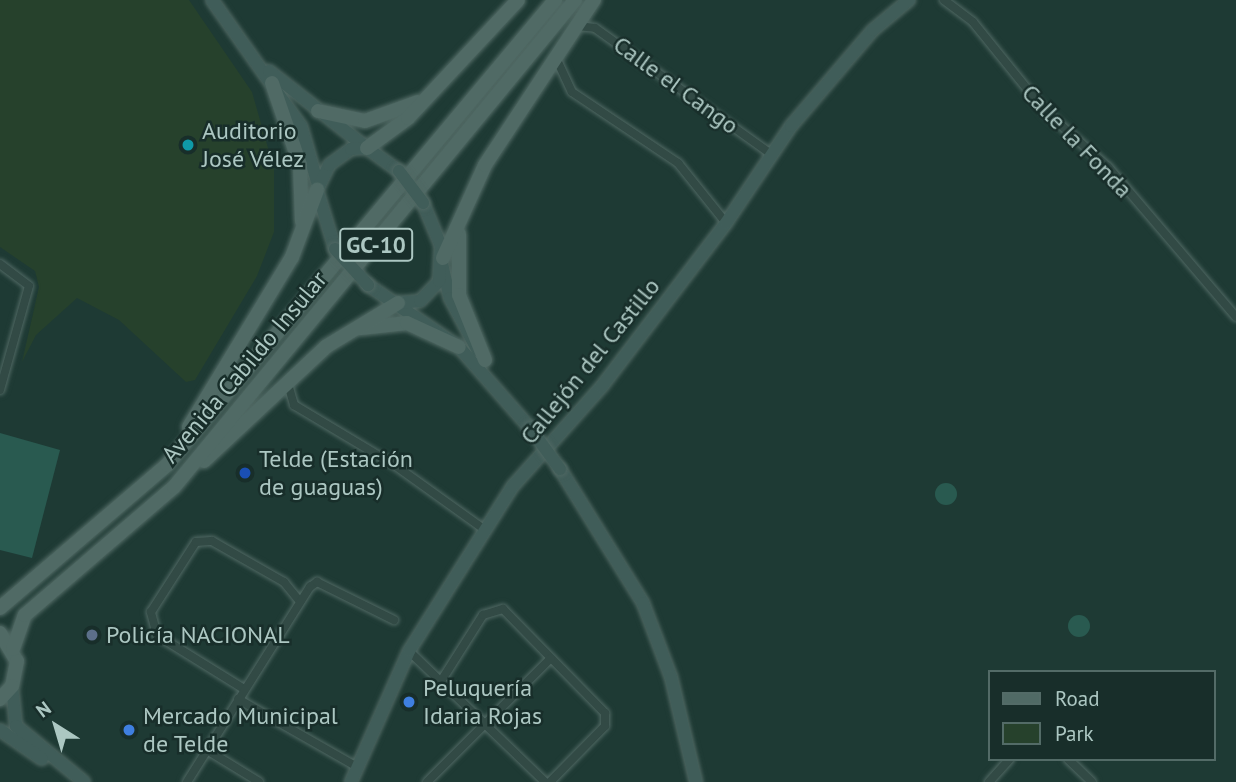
<!DOCTYPE html>
<html>
<head>
<meta charset="utf-8">
<style>
	body { margin:0 }
	#map { position:relative; width:1236px; height:782px; overflow:hidden; background:#1e3a34; font-family:"PT Sans",sans-serif }
	div>[style] { position:absolute }
	.green>* { inset:0; background:#26412c }
	.water>* { inset:0; background:#295a50 }
	.round { border-radius:50% }
	.roads { filter:drop-shadow(0 0 2px #506863) drop-shadow(0 0 2px #506863) }
	.street>* { height:8px; margin:-4px; padding:0 4px; transform-origin:4px; border-radius:4px; background:#324a45 }
	.secondary>* { height:12px; margin:-6px; padding:0 6px; transform-origin:6px; border-radius:6px; background:#405d59 }
	.primary>* { height:14px; margin:-7px; padding:0 7px; transform-origin:7px; border-radius:7px; background:#506a65 }
	.bridges { filter:drop-shadow(0 0 2px #506863) drop-shadow(0 0 2px #506863) }
	.secondary-bridge>* { height:12px; margin:-6px; padding:0 6px; transform-origin:6px; border-radius:6px; background:#405d59 }
	.dots>* { width:19px; height:19px; translate:-50% -50%; box-sizing:border-box; border:4px solid #182e2a; border-radius:50% }
	span { translate:-50% -50%; white-space:nowrap; text-align:center; line-height:1.15; -webkit-text-stroke:5px #182e2a; paint-order:stroke }
	.shield-label span { padding:2px 5px; background:#182e2a; border:2px solid; border-radius:5px; -webkit-text-stroke-width:0 }
	.shield-label { font-size:23px; color:#acc7c2; font-weight:700 }
	.street-label { font-size:24px; color:#acc7c2 }
	.poi-label { font-size:24px; color:#acc7c2 }
	.left { translate:0 -50%; text-align:left }
	.legend { position:absolute; left:988px; top:670px; width:228px; height:91px; box-sizing:border-box; background:#182e2a; border:2px solid #536b67; margin:0; padding:9px 12px; list-style:none; font-size:21px; color:#acc7c2 }
	.legend li { display:flex; align-items:center; gap:14px; height:35px }
	.legend b { width:35px; border:2px solid #536b67 }
	.north { position:absolute; left:21px; top:691px; width:70px; height:70px; -webkit-text-stroke:5px #182e2a; paint-order:stroke; rotate:323deg; font-size:19px; font-weight:700; line-height:28px; text-align:center; color:#acc7c2 }
	.north::after { content:''; display:block; margin:auto; width:24px; height:32px; background:#acc7c2; clip-path:polygon(50% 0,100% 100%,50% 72%,0 100%) }
</style>
</head>
<body>
<div id="map">
	<div class="green">
		<div style="clip-path:polygon(0 0,189px 0,252px 92px,274px 169px,274px 232px,257px 276px,195px 380px,186px 382px,119px 320px,77px 298px,36px 335px,22px 362px,39px 287px,35px 271px,0 247px)"></div>
	</div>
	<div class="water">
		<div style="clip-path:polygon(0 433px,60px 450px,32px 558px,0 550px)"></div>
		<div class="round" style="left:935px;top:483px;width:22px;height:22px"></div>
		<div class="round" style="left:1068px;top:615px;width:22px;height:22px"></div>
	</div>
	<div class="roads">
		<div class="street">
			<div style="left:944px;top:0;width:36px;rotate:37deg"></div>
			<div style="left:973px;top:22px;width:116px;rotate:51deg"></div>
			<div style="left:1046px;top:112px;width:83px;rotate:41.6deg"></div>
			<div style="left:1108px;top:167px;width:197px;rotate:49.5deg"></div>
			<div style="left:577px;top:26px;width:18px;rotate:6deg"></div>
			<div style="left:595px;top:28px;width:216px;rotate:35.6deg"></div>
			<div style="left:557px;top:60px;width:35px;rotate:65deg"></div>
			<div style="left:572px;top:92px;width:128px;rotate:33.8deg"></div>
			<div style="left:678px;top:163px;width:77px;rotate:51.3deg"></div>
			<div style="left:0;top:264px;width:36px;rotate:37deg"></div>
			<div style="left:29px;top:286px;width:108px;rotate:105.6deg"></div>
			<div style="left:288px;top:384px;width:22px;rotate:74deg"></div>
			<div style="left:294px;top:405px;width:119px;rotate:30.9deg"></div>
			<div style="left:396px;top:466px;width:110px;rotate:35.7deg"></div>
			<div style="left:409px;top:651px;width:189px;rotate:43.9deg"></div>
			<div style="left:443px;top:678px;width:75px;rotate:-57.6deg"></div>
			<div style="left:483px;top:615px;width:21px;rotate:-17deg"></div>
			<div style="left:503px;top:609px;width:146px;rotate:45.6deg"></div>
			<div style="left:605px;top:713px;width:13px;rotate:90deg"></div>
			<div style="left:605px;top:726px;width:78px;rotate:134.5deg"></div>
			<div style="left:244px;top:689px;width:102px;rotate:-148.2deg"></div>
			<div style="left:157px;top:635px;width:24px;rotate:-105deg"></div>
			<div style="left:151px;top:612px;width:83px;rotate:-57.3deg"></div>
			<div style="left:196px;top:542px;width:16px;rotate:-4deg"></div>
			<div style="left:212px;top:541px;width:83px;rotate:29.7deg"></div>
			<div style="left:284px;top:582px;width:22px;rotate:51deg"></div>
			<div style="left:238px;top:699px;width:137px;rotate:29.7deg"></div>
			<div style="left:207px;top:750px;width:61px;rotate:31.6deg"></div>
			<div style="left:1068px;top:759px;width:33px;rotate:44deg"></div>
			<div style="left:187px;top:782px;width:231px;rotate:-57.8deg"></div>
			<div style="left:310px;top:587px;width:9px;rotate:-36deg"></div>
			<div style="left:317px;top:582px;width:86px;rotate:26.3deg"></div>
			<div style="left:427px;top:782px;width:175px;rotate:-45deg"></div>
			<div style="left:989px;top:782px;width:31px;rotate:-48deg"></div>
		</div>
		<div class="secondary">
			<div style="left:212px;top:0;width:154px;rotate:54.8deg"></div>
			<div style="left:301px;top:126px;width:61px;rotate:73.9deg"></div>
			<div style="left:269px;top:71px;width:125px;rotate:38.2deg"></div>
			<div style="left:335px;top:249px;width:62px;rotate:-107deg"></div>
			<div style="left:317px;top:190px;width:28px;rotate:-64deg"></div>
			<div style="left:329px;top:165px;width:27px;rotate:-36deg"></div>
			<div style="left:351px;top:149px;width:16px;rotate:-4deg"></div>
			<div style="left:367px;top:148px;width:39px;rotate:36deg"></div>
			<div style="left:442px;top:264px;width:35px;rotate:77deg"></div>
			<div style="left:450px;top:298px;width:60px;rotate:62.2deg"></div>
			<div style="left:368px;top:285px;width:110px;rotate:34.3deg"></div>
			<div style="left:459px;top:347px;width:108px;rotate:48.8deg"></div>
			<div style="left:398px;top:303px;width:22px;rotate:-5deg"></div>
			<div style="left:420px;top:301px;width:28px;rotate:-46deg"></div>
			<div style="left:439px;top:281px;width:35px;rotate:-87deg"></div>
			<div style="left:441px;top:246px;width:47px;rotate:-112.7deg"></div>
			<div style="left:560px;top:469px;width:158px;rotate:58.2deg"></div>
			<div style="left:643px;top:603px;width:79px;rotate:69.3deg"></div>
			<div style="left:671px;top:677px;width:108px;rotate:76.6deg"></div>
			<div style="left:12px;top:686px;width:40px;rotate:84.3deg"></div>
			<div style="left:16px;top:726px;width:88px;rotate:39.5deg"></div>
			<div style="left:0;top:730px;width:51px;rotate:34.6deg"></div>
			<div style="left:351px;top:782px;width:143px;rotate:-66.1deg"></div>
			<div style="left:409px;top:651px;width:195px;rotate:-57.8deg"></div>
			<div style="left:513px;top:486px;width:134px;rotate:-48.3deg"></div>
			<div style="left:602px;top:386px;width:205px;rotate:-52.7deg"></div>
			<div style="left:726px;top:223px;width:117px;rotate:-56.2deg"></div>
			<div style="left:791px;top:126px;width:126px;rotate:-49.5deg"></div>
			<div style="left:873px;top:30px;width:47px;rotate:-39.8deg"></div>
		</div>
		<div class="primary">
			<div style="left:272px;top:83px;width:87px;rotate:71.1deg"></div>
			<div style="left:300px;top:165px;width:56px;rotate:88deg"></div>
			<div style="left:318px;top:111px;width:48px;rotate:12deg"></div>
			<div style="left:365px;top:121px;width:56px;rotate:-19.7deg"></div>
			<div style="left:367px;top:148px;width:51px;rotate:-36.2deg"></div>
			<div style="left:408px;top:118px;width:161px;rotate:-47deg"></div>
			<div style="left:459px;top:234px;width:61px;rotate:90deg"></div>
			<div style="left:459px;top:295px;width:70px;rotate:68.2deg"></div>
			<div style="left:443px;top:258px;width:102px;rotate:-65.7deg"></div>
			<div style="left:485px;top:165px;width:198px;rotate:-56.6deg"></div>
			<div style="left:361px;top:328px;width:46px;rotate:-6.2deg"></div>
			<div style="left:407px;top:323px;width:57px;rotate:24.8deg"></div>
			<div style="left:189px;top:427px;width:199px;rotate:-58.8deg"></div>
			<div style="left:292px;top:257px;width:72px;rotate:-69.5deg"></div>
			<div style="left:204px;top:461px;width:168px;rotate:-43.1deg"></div>
			<div style="left:327px;top:346px;width:83px;rotate:-31.2deg"></div>
			<div style="left:0;top:608px;width:220px;rotate:-40.6deg"></div>
			<div style="left:167px;top:465px;width:606px;rotate:-50.16deg"></div>
			<div style="left:0;top:633px;width:33px;rotate:59deg"></div>
			<div style="left:17px;top:661px;width:25px;rotate:101deg"></div>
			<div style="left:12px;top:686px;width:18px;rotate:133deg"></div>
			<div style="left:13px;top:649px;width:36px;rotate:-71deg"></div>
			<div style="left:25px;top:615px;width:196px;rotate:-40.7deg"></div>
			<div style="left:174px;top:487px;width:631px;rotate:-50.53deg"></div>
		</div>
	</div>
	<div class="bridges">
		<div class="secondary-bridge">
			<div style="left:399px;top:171px;width:40px;rotate:53deg"></div>
			<div style="left:335px;top:249px;width:49px;rotate:47.5deg"></div>
			<div style="left:530px;top:428px;width:51px;rotate:53.8deg"></div>
		</div>
	</div>
	<div class="dots">
		<div style="left:188px;top:145px;background:#0f9aa8"></div>
		<div style="left:245px;top:473px;background:#1a4fb4"></div>
		<div style="left:92px;top:635px;background:#5c6f8a"></div>
		<div style="left:409px;top:702px;background:#3f7fe0"></div>
		<div style="left:129px;top:730px;background:#3f7fe0"></div>
	</div>
	<div class="shield-label">
		<span style="left:376px;top:245px">GC-10</span>
	</div>
	<div class="street-label">
		<span style="left:676px;top:85px;rotate:36deg">Calle el Cango</span>
		<span style="left:1077px;top:141px;rotate:46deg">Calle la Fonda</span>
		<span style="left:590px;top:361px;rotate:-51deg">Callejón del Castillo</span>
		<span style="left:244px;top:367px;rotate:-50deg">Avenida Cabildo Insular</span>
	</div>
	<div class="poi-label">
		<span class="left" style="left:202px;top:145px">Auditorio<br>José Vélez</span>
		<span class="left" style="left:259px;top:473px">Telde (Estación<br>de guaguas)</span>
		<span class="left" style="left:106px;top:635px">Policía NACIONAL</span>
		<span class="left" style="left:423px;top:702px">Peluquería<br>Idaria Rojas</span>
		<span class="left" style="left:143px;top:730px">Mercado Municipal<br>de Telde</span>
	</div>
	<ul class="legend">
	<li><b style="height:9px;background:#506a65"></b>Road</li>
	<li><b style="height:19px;background:#26412c"></b>Park</li>
	</ul>
	<div class="north">N</div>
</div>
</body>
</html>
